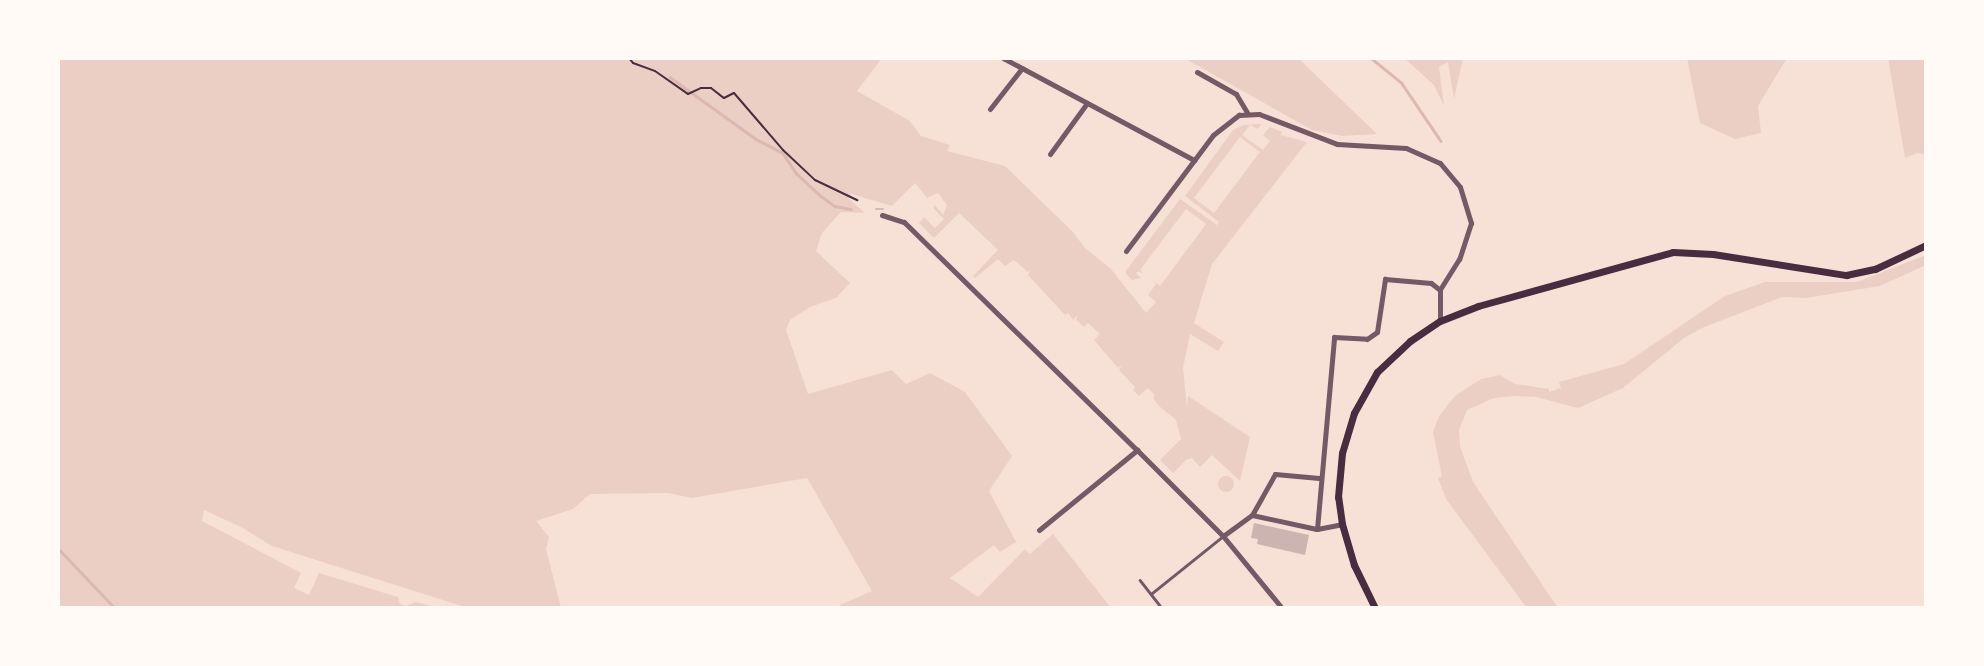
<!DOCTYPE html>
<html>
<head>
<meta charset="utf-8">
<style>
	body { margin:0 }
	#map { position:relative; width:1984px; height:666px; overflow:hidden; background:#f7e1d7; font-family:Barlow,sans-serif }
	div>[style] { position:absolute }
	.green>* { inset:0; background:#ebcfc5 }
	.round { border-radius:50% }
	.stream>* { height:2.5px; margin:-1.25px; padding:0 1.25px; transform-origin:1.25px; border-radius:1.25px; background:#dcb8b0 }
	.building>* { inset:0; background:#ccb4b1 }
	.path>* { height:2px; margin:-1px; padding:0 1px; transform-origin:1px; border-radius:1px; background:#4a2c40 }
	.service>* { height:2.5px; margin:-1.25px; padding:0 1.25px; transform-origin:1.25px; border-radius:1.25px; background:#755966 }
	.minor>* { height:5px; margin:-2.5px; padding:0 2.5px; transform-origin:2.5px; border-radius:2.5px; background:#755966 }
	.secondary>* { height:7px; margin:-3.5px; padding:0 3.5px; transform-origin:3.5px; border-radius:3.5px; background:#4a2c40 }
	span { translate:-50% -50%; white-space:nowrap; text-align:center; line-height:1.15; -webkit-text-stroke:5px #fffaf5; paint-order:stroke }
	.frame { position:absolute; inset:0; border:60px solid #fffaf5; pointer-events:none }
</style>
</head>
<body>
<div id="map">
	<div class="green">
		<div style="clip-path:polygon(evenodd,58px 58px,882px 58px,857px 91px,910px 121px,921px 136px,950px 145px,947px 151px,1005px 166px,1072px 231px,1085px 248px,1111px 269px,1146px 313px,1156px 302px,1148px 295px,1156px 284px,1151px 279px,1160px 286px,1206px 224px,1186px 209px,1140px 270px,1144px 274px,1138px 271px,1136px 273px,1141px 278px,1132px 280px,1125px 272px,1180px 199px,1217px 225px,1219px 222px,1185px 196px,1233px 130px,1243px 125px,1261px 124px,1258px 129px,1250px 125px,1242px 135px,1263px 150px,1270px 141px,1263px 135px,1270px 127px,1282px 132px,1281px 135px,1307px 142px,1212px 264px,1194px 323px,1224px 342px,1218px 351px,1190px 334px,1183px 368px,1187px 408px,1188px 396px,1250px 437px,1240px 481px,1212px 455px,1200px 467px,1192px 458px,1186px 460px,1173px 473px,1160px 460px,1181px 439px,1176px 420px,1159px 406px,1153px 398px,1155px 395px,1148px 388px,1139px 396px,1133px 390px,1135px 387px,1119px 370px,1122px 365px,1118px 368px,1094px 340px,1100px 334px,1088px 323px,1084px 327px,1076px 320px,1078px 315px,1073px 320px,1068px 313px,1065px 315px,1028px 275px,1031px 269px,1028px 272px,1014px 260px,1005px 266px,998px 259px,975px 278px,973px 276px,998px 250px,959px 213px,934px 238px,919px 223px,924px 217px,935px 228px,944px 219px,933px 208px,935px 205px,943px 215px,947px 205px,938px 193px,927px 198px,915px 183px,892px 206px,851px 194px,849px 199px,865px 213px,841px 212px,822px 233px,816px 251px,850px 283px,836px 298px,810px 307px,790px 320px,786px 330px,808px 394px,892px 370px,906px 384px,930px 373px,965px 392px,1012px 456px,989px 491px,1016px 542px,1000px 552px,994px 545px,950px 578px,978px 597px,1025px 549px,1030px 554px,1053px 534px,1111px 608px,841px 608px,840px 605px,872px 591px,807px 478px,692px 498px,668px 493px,590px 494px,573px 509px,536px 521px,549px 537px,546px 549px,561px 608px,468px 608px,272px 546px,241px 527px,204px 510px,202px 521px,301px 573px,294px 588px,309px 595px,319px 573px,398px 597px,400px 604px,406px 606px,415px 602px,440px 608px,58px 608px,58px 58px,1240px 137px,1260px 152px,1214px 213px,1194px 198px,1240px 137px)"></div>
		<div style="clip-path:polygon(1184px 58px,1298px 58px,1377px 134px,1342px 136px,1312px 130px)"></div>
		<div style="clip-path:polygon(1404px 58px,1463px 58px,1454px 99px,1448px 62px,1439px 67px,1444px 106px,1434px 85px)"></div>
		<div style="clip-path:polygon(1687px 58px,1787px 58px,1758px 106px,1761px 133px,1735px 139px,1700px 123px)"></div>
		<div style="clip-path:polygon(1888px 58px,1926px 58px,1926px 155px,1917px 153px,1905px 158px)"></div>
		<div style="clip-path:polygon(1926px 255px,1926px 265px,1880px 286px,1806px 298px,1782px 297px,1702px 328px,1684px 338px,1623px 388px,1578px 408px,1536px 397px,1513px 396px,1494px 398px,1467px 410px,1459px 430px,1460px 446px,1473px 482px,1558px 608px,1527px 608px,1446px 499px,1438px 478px,1442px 477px,1433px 432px,1439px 416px,1455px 396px,1481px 379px,1500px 375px,1515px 384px,1549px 389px,1549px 392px,1561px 388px,1559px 382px,1624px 364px,1725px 296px,1765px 282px,1857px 282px)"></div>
		<div class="round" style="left:1218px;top:476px;width:16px;height:16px"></div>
	</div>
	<div class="stream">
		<div style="left:1371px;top:58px;width:38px;rotate:39deg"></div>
		<div style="left:1401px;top:82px;width:71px;rotate:55.9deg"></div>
		<div style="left:670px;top:77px;width:106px;rotate:35.8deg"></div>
		<div style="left:756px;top:139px;width:30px;rotate:27deg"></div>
		<div style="left:783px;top:153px;width:24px;rotate:57deg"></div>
		<div style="left:796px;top:173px;width:34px;rotate:43deg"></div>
		<div style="left:821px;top:196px;width:17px;rotate:36deg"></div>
		<div style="left:835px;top:206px;width:16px;rotate:11deg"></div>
		<div style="left:876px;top:209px;width:7px"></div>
		<div style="left:58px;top:548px;width:83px;rotate:46.5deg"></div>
	</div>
	<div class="building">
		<div style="clip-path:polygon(1254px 523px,1309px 535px,1305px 555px,1257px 544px,1258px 539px,1251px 538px)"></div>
	</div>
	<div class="path">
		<div style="left:629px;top:58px;width:6px;rotate:51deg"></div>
		<div style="left:633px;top:63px;width:23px;rotate:20deg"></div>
		<div style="left:655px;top:71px;width:40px;rotate:34.9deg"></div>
		<div style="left:688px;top:94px;width:14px;rotate:-25deg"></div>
		<div style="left:701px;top:88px;width:10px"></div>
		<div style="left:711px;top:88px;width:16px;rotate:38deg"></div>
		<div style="left:724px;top:98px;width:11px;rotate:-27deg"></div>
		<div style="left:734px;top:93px;width:75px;rotate:49.3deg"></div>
		<div style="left:783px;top:150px;width:44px;rotate:43.2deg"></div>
		<div style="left:815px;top:180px;width:47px;rotate:25.5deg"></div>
	</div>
	<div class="service">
		<div style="left:1140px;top:580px;width:36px;rotate:52deg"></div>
		<div style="left:1151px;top:594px;width:91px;rotate:-38.8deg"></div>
	</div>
	<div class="minor">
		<div style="left:1003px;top:58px;width:217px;rotate:28.1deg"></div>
		<div style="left:1197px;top:72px;width:45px;rotate:29.4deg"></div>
		<div style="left:1236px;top:94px;width:23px;rotate:59deg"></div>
		<div style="left:990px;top:109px;width:52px;rotate:-52deg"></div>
		<div style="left:1050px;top:154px;width:63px;rotate:-54deg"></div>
		<div style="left:882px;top:215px;width:23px;rotate:18deg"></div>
		<div style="left:904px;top:222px;width:326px;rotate:44.4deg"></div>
		<div style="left:1137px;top:450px;width:122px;rotate:45deg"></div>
		<div style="left:1223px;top:536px;width:93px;rotate:50.7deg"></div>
		<div style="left:1126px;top:251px;width:145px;rotate:-53.1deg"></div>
		<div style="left:1213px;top:135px;width:33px;rotate:-38deg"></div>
		<div style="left:1239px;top:115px;width:20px;rotate:-3deg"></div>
		<div style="left:1259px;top:114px;width:84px;rotate:21deg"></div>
		<div style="left:1337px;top:144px;width:69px;rotate:3.3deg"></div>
		<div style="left:1406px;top:148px;width:37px;rotate:24deg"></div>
		<div style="left:1440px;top:163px;width:31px;rotate:50deg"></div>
		<div style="left:1460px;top:187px;width:38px;rotate:73deg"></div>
		<div style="left:1471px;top:223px;width:38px;rotate:108deg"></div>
		<div style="left:1459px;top:259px;width:36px;rotate:122deg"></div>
		<div style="left:1252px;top:515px;width:47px;rotate:-60.7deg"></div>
		<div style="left:1275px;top:474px;width:44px;rotate:5.2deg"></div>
		<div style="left:1317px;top:529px;width:193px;rotate:-84.9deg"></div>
		<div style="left:1334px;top:337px;width:33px;rotate:3deg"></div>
		<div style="left:1367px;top:339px;width:12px;rotate:-35deg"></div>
		<div style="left:1377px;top:332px;width:54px;rotate:-81.4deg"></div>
		<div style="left:1385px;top:279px;width:46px;rotate:5deg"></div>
		<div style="left:1431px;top:283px;width:11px;rotate:38deg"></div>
		<div style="left:1440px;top:290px;width:31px;rotate:90deg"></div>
		<div style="left:1039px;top:530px;width:127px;rotate:-39.2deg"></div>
		<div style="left:1223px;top:536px;width:36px;rotate:-36deg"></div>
		<div style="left:1252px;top:515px;width:66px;rotate:12.2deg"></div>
		<div style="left:1317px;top:529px;width:25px;rotate:-11deg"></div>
	</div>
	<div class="secondary">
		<div style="left:1375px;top:608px;width:48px;rotate:-116deg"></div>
		<div style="left:1354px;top:565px;width:43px;rotate:-106.3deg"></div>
		<div style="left:1342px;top:524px;width:27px;rotate:-98deg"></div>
		<div style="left:1338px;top:497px;width:44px;rotate:-84.8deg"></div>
		<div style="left:1342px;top:453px;width:42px;rotate:-73.3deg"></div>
		<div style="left:1354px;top:413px;width:47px;rotate:-60.7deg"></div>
		<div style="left:1377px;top:372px;width:45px;rotate:-43.2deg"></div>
		<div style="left:1410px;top:341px;width:36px;rotate:-34deg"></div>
		<div style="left:1440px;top:321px;width:41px;rotate:-21.5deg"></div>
		<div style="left:1478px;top:306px;width:202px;rotate:-15.5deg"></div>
		<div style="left:1673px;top:252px;width:40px;rotate:2.9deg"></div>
		<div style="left:1713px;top:254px;width:135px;rotate:9deg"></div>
		<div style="left:1846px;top:275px;width:30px;rotate:-12deg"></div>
		<div style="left:1875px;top:269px;width:56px;rotate:-25.2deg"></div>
	</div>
	<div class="frame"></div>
</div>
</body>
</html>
